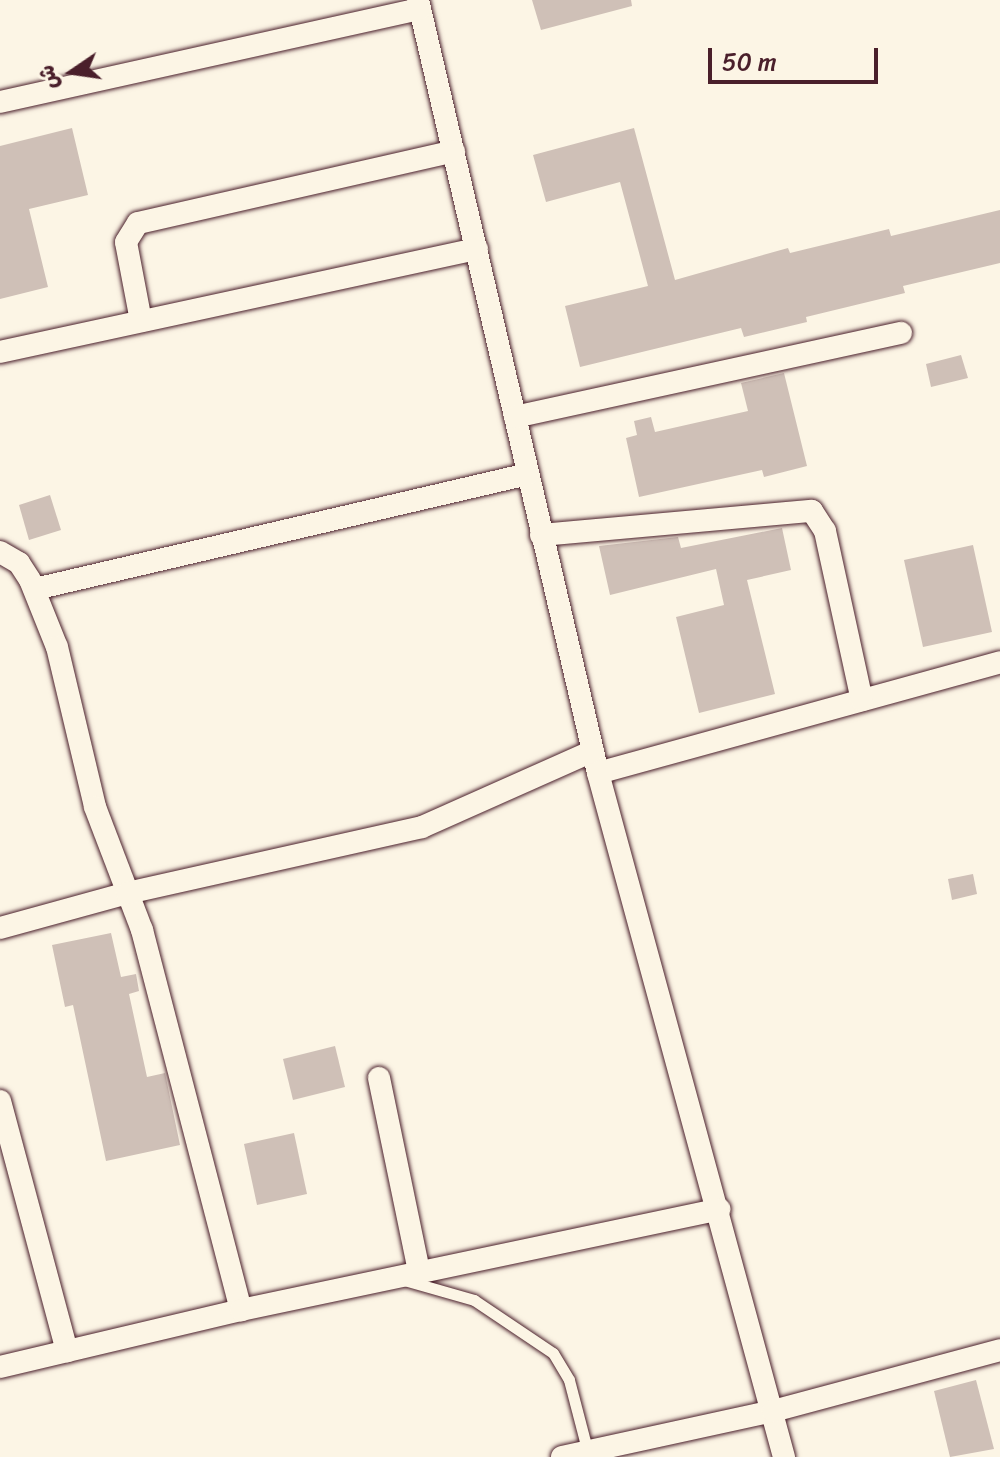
<!DOCTYPE html>
<html>
<head>
<meta charset="utf-8">
<style>
	body { margin:0 }
	#map { position:relative; width:1000px; height:1457px; overflow:hidden; background:#fcf5e5; font-family:Sriracha,"Playpen Sans Arabic",sans-serif }
	div>[style] { position:absolute }
	.building>* { inset:0; background:#cfc0b7 }
	.roads { filter:drop-shadow(0 0 2px #4a1f2b) drop-shadow(0 0 2px #4a1f2b) }
	.lane>* { height:11px; margin:-5.5px; padding:0 5.5px; transform-origin:5.5px; border-radius:5.5px; background:#fcf5e5 }
	.street>* { height:22px; margin:-11px; padding:0 11px; transform-origin:11px; border-radius:11px; background:#fcf5e5 }
	span { translate:-50% -50%; white-space:nowrap; text-align:center; line-height:1.15; -webkit-text-stroke:6px #fcf5e5; paint-order:stroke }
	.north { position:absolute; left:32px; top:32px; width:80px; height:80px; -webkit-text-stroke:6px #fcf5e5; paint-order:stroke; rotate:257deg; font-size:22px; font-weight:700; line-height:32px; text-align:center; color:#4a1f2b }
	.north::after { content:''; display:block; margin:auto; width:28px; height:36px; background:#4a1f2b; clip-path:polygon(50% 0,100% 100%,50% 72%,0 100%) }
	.scale { position:absolute; left:708px; top:48px; width:170px; height:36px; box-sizing:border-box; border:4px solid #4a1f2b; border-top:0; padding-left:10px; font-size:24px; line-height:28px; white-space:nowrap; color:#4a1f2b; -webkit-text-stroke:6px #fcf5e5; paint-order:stroke }
</style>
</head>
<body>
<div id="map">
	<div class="building">
		<div style="clip-path:polygon(532px 0,631px 0,632px 6px,541px 30px)"></div>
		<div style="clip-path:polygon(72px 128px,88px 195px,29px 209px,48px 287px,0 299px,0 146px)"></div>
		<div style="clip-path:polygon(634px 128px,675px 280px,788px 248px,790px 253px,889px 229px,891px 236px,1000px 210px,1000px 263px,903px 286px,905px 293px,806px 317px,807px 322px,744px 337px,741px 328px,580px 367px,565px 306px,648px 286px,620px 182px,546px 202px,533px 155px)"></div>
		<div style="clip-path:polygon(961px 355px,968px 378px,931px 387px,926px 364px)"></div>
		<div style="clip-path:polygon(784px 373px,807px 466px,764px 477px,762px 470px,639px 497px,626px 438px,637px 435px,634px 421px,651px 417px,655px 432px,748px 411px,741px 383px)"></div>
		<div style="clip-path:polygon(50px 495px,61px 530px,29px 540px,19px 505px)"></div>
		<div style="clip-path:polygon(782px 528px,791px 570px,747px 580px,775px 694px,699px 713px,676px 617px,724px 605px,716px 569px,610px 595px,599px 546px,678px 537px,681px 548px)"></div>
		<div style="clip-path:polygon(973px 545px,992px 632px,923px 647px,904px 560px)"></div>
		<div style="clip-path:polygon(973px 874px,977px 894px,952px 900px,948px 879px)"></div>
		<div style="clip-path:polygon(111px 933px,121px 977px,136px 974px,139px 991px,129px 994px,147px 1077px,165px 1073px,180px 1145px,106px 1161px,73px 1005px,65px 1007px,52px 945px)"></div>
		<div style="clip-path:polygon(335px 1046px,345px 1087px,293px 1100px,283px 1059px)"></div>
		<div style="clip-path:polygon(294px 1133px,307px 1194px,257px 1205px,244px 1144px)"></div>
		<div style="clip-path:polygon(976px 1380px,994px 1449px,950px 1457px,934px 1391px)"></div>
	</div>
	<div class="roads">
		<div class="lane">
			<div style="left:404px;top:1280px;width:73px;rotate:15.9deg"></div>
			<div style="left:474px;top:1300px;width:95px;rotate:33.9deg"></div>
			<div style="left:553px;top:1353px;width:31px;rotate:59deg"></div>
			<div style="left:569px;top:1380px;width:75px;rotate:75.4deg"></div>
		</div>
		<div class="street">
			<div style="left:418px;top:0;width:794px;rotate:76.89deg"></div>
			<div style="left:598px;top:773px;width:417px;rotate:-15.4deg"></div>
			<div style="left:0;top:102px;width:430px;rotate:-12.5deg"></div>
			<div style="left:141px;top:321px;width:80px;rotate:-100.8deg"></div>
			<div style="left:126px;top:242px;width:22px;rotate:-58deg"></div>
			<div style="left:138px;top:223px;width:324px;rotate:-12.8deg"></div>
			<div style="left:0;top:352px;width:488px;rotate:-12.2deg"></div>
			<div style="left:515px;top:417px;width:395px;rotate:-12.3deg"></div>
			<div style="left:541px;top:535px;width:272px;rotate:-5.1deg"></div>
			<div style="left:812px;top:511px;width:24px;rotate:57deg"></div>
			<div style="left:825px;top:531px;width:173px;rotate:77.7deg"></div>
			<div style="left:0;top:552px;width:22px;rotate:30deg"></div>
			<div style="left:19px;top:563px;width:20px;rotate:57deg"></div>
			<div style="left:30px;top:580px;width:72px;rotate:68.1deg"></div>
			<div style="left:57px;top:647px;width:164px;rotate:76.6deg"></div>
			<div style="left:95px;top:807px;width:132px;rotate:69.1deg"></div>
			<div style="left:142px;top:930px;width:393px;rotate:75.4deg"></div>
			<div style="left:35px;top:589px;width:506px;rotate:-13.13deg"></div>
			<div style="left:598px;top:773px;width:709px;rotate:74.79deg"></div>
			<div style="left:0;top:928px;width:132px;rotate:-15.4deg"></div>
			<div style="left:127px;top:893px;width:302px;rotate:-12.6deg"></div>
			<div style="left:422px;top:827px;width:187px;rotate:-24deg"></div>
			<div style="left:379px;top:1078px;width:198px;rotate:78.3deg"></div>
			<div style="left:0;top:1101px;width:259px;rotate:75deg"></div>
			<div style="left:0;top:1367px;width:248px;rotate:-13.3deg"></div>
			<div style="left:241px;top:1310px;width:489px;rotate:-11.9deg"></div>
			<div style="left:562px;top:1457px;width:216px;rotate:-12.3deg"></div>
			<div style="left:773px;top:1411px;width:235px;rotate:-15deg"></div>
		</div>
	</div>
	<div class="north">ش</div>
	<div class="scale">50 m</div>
</div>
</body>
</html>
